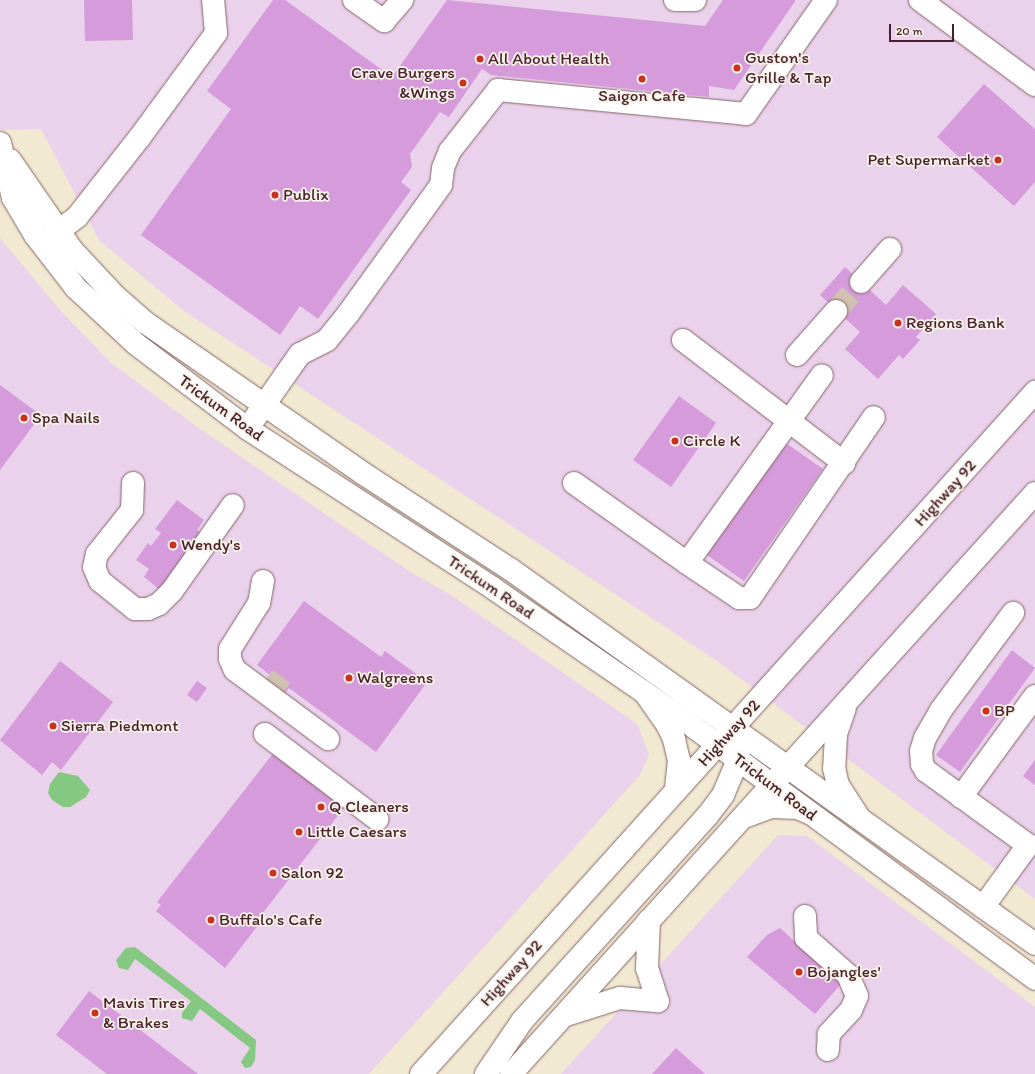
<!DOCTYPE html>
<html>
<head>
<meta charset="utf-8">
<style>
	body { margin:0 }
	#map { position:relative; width:1035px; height:1074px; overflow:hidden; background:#f2e9d3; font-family:Itim,sans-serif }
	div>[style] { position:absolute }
	.built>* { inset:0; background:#ead1ec }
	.green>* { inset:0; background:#84c881 }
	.building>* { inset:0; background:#d59bda }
	.minor-tunnel>* { height:22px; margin-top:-11px; transform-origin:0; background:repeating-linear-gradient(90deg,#d0c1b1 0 22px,transparent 0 33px) }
	.roads { filter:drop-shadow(0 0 1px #856666) drop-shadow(0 0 1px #856666) }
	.minor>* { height:22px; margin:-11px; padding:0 11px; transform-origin:11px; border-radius:11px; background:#fff }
	.major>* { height:22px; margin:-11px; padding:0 11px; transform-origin:11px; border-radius:11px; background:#fff }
	.dots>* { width:11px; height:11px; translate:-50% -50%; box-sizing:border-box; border:2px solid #f7f3e8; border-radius:50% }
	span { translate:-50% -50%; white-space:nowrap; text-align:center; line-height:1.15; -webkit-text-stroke:3.5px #f7f3e8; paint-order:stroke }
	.poi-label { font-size:17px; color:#4a1f2b }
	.left { translate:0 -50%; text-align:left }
	.right { translate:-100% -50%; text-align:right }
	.street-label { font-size:17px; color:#4a1f2b }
	.scale { position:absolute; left:889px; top:24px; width:65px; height:18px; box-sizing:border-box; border:2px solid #4a1f2b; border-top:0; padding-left:5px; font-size:12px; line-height:14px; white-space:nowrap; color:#4a1f2b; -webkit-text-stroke:3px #f7f3e8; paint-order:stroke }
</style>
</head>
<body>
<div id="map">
	<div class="built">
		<div style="clip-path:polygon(0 0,1035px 0,1035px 899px,717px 661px,184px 311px,99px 240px,41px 129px,0 130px)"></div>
		<div style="clip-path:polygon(0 238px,60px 310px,110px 362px,200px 429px,412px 573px,451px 595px,637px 724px,649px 754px,640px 775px,369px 1074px,0 1074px)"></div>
		<div style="clip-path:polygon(778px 835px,807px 836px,1035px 1007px,1035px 1074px,561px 1074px)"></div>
	</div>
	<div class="green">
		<div style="clip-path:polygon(59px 772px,78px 776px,90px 790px,86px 797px,70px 807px,63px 807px,52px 800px,48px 793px,50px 784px)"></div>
		<div style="clip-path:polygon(135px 947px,256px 1040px,255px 1060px,251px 1067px,245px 1068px,241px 1062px,250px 1048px,200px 1009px,192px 1021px,182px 1018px,182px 1013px,191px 1001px,135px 959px,128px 970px,119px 968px,116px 960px,126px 948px)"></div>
	</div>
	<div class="building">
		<div style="clip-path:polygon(84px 0,132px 0,133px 40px,85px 41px)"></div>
		<div style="clip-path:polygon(273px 0,285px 0,392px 77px,447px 0,705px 26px,723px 0,796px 0,734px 90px,709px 86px,709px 97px,491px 75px,482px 69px,449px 117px,440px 112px,410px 154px,412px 167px,401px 182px,411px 190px,318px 319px,300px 306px,280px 335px,141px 235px,231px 109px,207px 91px)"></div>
		<div style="clip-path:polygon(984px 84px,1035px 129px,1035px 182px,1014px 206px,937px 137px)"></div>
		<div style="clip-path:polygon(845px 267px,886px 305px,903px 285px,936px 314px,916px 337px,920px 340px,903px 359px,899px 355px,878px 379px,845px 349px,860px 332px,820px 295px)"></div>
		<div style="clip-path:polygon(0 385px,41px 415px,0 470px)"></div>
		<div style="clip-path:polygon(679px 396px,716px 423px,671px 487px,633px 460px)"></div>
		<div style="clip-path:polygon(786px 443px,823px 469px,744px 581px,707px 555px)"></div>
		<div style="clip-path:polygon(177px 500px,204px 520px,197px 530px,204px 535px,160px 590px,144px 577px,149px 569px,136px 560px,148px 543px,151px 546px,161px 533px,155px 529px)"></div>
		<div style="clip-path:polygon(304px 601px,381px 657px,385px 651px,427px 682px,376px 752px,289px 688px,278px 702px,260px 689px,270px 675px,257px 665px)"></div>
		<div style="clip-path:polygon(1012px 650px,1035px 668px,960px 772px,936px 755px)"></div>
		<div style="clip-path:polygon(60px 661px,113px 702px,61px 770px,52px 762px,42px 775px,0 740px)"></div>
		<div style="clip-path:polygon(197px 681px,207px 688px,197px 702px,187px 695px)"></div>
		<div style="clip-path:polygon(275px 751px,346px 805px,256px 922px,259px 924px,225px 968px,156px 911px,161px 905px,157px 902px)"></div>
		<div style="clip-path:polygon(1035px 760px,1035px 785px,1023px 776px)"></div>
		<div style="clip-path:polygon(780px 928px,841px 984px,815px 1014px,747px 957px,767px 935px)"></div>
		<div style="clip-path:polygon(89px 991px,198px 1074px,107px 1074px,56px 1035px)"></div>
		<div style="clip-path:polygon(676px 1048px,705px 1074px,652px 1074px)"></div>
	</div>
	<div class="minor-tunnel">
		<div style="left:836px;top:311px;width:38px;rotate:-49deg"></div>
		<div style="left:266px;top:679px;width:24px;rotate:36deg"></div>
	</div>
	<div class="roads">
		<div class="minor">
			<div style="left:354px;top:0;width:37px;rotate:35deg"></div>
			<div style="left:384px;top:21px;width:28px;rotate:-49deg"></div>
			<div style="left:675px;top:0;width:20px"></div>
			<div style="left:920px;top:0;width:143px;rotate:36.5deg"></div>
			<div style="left:0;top:143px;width:57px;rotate:76.7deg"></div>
			<div style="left:13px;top:198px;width:43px;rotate:59.3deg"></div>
			<div style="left:35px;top:235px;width:67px;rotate:52.3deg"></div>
			<div style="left:76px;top:288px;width:82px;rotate:43deg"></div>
			<div style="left:136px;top:344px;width:141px;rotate:37.2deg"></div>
			<div style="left:248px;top:429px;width:293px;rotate:33deg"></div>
			<div style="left:494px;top:589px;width:226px;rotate:34.5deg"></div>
			<div style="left:680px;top:717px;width:441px;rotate:36.4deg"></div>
			<div style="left:10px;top:160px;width:109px;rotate:55.4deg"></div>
			<div style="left:72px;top:250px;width:63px;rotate:46.9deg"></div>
			<div style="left:115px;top:296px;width:41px;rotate:41.1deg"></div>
			<div style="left:146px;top:323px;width:265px;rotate:34.7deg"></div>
			<div style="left:364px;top:474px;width:174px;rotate:33.1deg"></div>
			<div style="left:510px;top:569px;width:645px;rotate:35.54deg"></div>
			<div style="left:57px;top:232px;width:25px;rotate:-37deg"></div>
			<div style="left:77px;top:217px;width:102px;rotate:-51.8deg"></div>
			<div style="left:140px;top:137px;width:129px;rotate:-53.8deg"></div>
			<div style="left:216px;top:33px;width:33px;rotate:-95deg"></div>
			<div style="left:861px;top:282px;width:44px;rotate:-48.7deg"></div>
			<div style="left:683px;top:340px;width:203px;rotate:37.4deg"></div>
			<div style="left:797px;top:355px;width:59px;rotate:-48.4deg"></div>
			<div style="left:255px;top:418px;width:78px;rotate:-54.9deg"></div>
			<div style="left:300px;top:354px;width:30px;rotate:-27deg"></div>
			<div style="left:327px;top:340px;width:33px;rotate:-51deg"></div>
			<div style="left:348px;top:314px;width:159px;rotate:-54.2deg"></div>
			<div style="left:441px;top:185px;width:17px;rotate:-83deg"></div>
			<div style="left:443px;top:168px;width:18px;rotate:-68deg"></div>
			<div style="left:450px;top:151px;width:78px;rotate:-51.8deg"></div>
			<div style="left:498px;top:90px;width:249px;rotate:5.5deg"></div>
			<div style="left:746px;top:114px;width:139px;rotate:-54.9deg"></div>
			<div style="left:133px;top:483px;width:27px;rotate:92deg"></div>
			<div style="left:132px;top:510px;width:56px;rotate:128.5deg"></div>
			<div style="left:97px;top:554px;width:13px;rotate:103deg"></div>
			<div style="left:94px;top:567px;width:15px;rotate:67deg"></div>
			<div style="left:100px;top:581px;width:45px;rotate:38.7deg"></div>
			<div style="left:135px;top:609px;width:13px"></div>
			<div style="left:148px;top:609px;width:12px;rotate:-24deg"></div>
			<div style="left:159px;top:604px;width:18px;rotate:-45deg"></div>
			<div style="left:172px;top:591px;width:105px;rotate:-54.7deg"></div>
			<div style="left:574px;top:483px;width:138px;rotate:35.3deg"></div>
			<div style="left:687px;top:563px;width:231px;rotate:-54.3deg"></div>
			<div style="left:687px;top:563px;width:63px;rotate:33.9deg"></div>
			<div style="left:739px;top:598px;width:11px"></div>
			<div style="left:750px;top:598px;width:219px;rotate:-55.6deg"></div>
			<div style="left:263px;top:581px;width:22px;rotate:100deg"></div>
			<div style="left:259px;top:603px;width:54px;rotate:122.2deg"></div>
			<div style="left:230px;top:649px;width:10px;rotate:90deg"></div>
			<div style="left:230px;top:659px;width:12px;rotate:66deg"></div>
			<div style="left:235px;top:670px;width:116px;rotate:36.6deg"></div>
			<div style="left:265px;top:734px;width:141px;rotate:37.2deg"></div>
			<div style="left:961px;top:797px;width:125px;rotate:-53.8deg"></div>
			<div style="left:983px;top:907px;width:77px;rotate:-54deg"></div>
			<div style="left:1028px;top:845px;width:126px;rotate:-144deg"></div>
			<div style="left:926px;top:771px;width:8px;rotate:-120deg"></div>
			<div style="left:922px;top:764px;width:13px;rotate:-94deg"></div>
			<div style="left:921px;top:751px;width:14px;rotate:-73deg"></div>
			<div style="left:925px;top:738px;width:32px;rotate:-60deg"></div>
			<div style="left:941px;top:710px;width:121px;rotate:-53.4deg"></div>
			<div style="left:805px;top:916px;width:22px;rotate:87deg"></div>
			<div style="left:806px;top:938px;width:56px;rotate:41.4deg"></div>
			<div style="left:848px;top:975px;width:23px;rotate:67deg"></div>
			<div style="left:857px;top:996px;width:15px;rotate:113deg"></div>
			<div style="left:851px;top:1010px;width:33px;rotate:133deg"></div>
			<div style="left:829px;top:1034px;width:16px;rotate:94deg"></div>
		</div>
		<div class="major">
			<div style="left:645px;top:693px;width:38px;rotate:55deg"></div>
			<div style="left:667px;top:724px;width:17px;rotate:65deg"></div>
			<div style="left:674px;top:739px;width:22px;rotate:77deg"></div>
			<div style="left:679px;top:760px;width:31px;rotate:96deg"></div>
			<div style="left:845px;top:708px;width:28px;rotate:109deg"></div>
			<div style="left:836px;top:734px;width:34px;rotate:93deg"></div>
			<div style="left:834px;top:768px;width:17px;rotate:77deg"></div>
			<div style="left:838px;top:785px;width:38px;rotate:57deg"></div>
			<div style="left:744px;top:817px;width:30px;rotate:-20deg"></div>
			<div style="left:772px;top:807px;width:26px;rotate:2deg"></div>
			<div style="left:798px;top:808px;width:12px;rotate:24deg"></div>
			<div style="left:649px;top:920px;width:48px;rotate:92.4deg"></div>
			<div style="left:647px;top:968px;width:35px;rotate:72deg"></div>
			<div style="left:566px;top:1015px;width:57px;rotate:-17.5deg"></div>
			<div style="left:620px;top:998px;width:38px;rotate:5deg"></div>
			<div style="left:421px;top:1074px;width:918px;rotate:-48deg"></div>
			<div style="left:486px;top:1074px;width:64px;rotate:-55.8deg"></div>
			<div style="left:522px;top:1021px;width:278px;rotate:-47.9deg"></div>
			<div style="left:708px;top:815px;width:25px;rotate:-53deg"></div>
			<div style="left:723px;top:795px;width:38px;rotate:-67deg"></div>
			<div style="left:738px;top:760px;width:15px;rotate:-86deg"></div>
			<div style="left:739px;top:745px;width:19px;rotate:-106deg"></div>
			<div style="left:511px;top:1074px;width:782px;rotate:-47.95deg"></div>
		</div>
	</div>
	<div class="dots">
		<div style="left:480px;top:59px;background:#c8321e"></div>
		<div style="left:737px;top:68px;background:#c8321e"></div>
		<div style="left:642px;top:79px;background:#c8321e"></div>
		<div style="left:463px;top:83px;background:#c8321e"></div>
		<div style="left:998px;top:160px;background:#c8321e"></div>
		<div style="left:275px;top:195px;background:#c8321e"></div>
		<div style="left:898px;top:323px;background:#c8321e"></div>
		<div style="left:24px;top:418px;background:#c8321e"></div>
		<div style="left:675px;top:441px;background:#c8321e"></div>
		<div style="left:173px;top:545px;background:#c8321e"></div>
		<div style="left:349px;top:678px;background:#c8321e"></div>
		<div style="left:986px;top:711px;background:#c8321e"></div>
		<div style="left:53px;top:726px;background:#c8321e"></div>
		<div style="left:321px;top:807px;background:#c8321e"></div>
		<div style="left:299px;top:832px;background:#c8321e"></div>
		<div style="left:273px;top:873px;background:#c8321e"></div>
		<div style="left:211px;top:920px;background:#c8321e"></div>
		<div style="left:799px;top:972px;background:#c8321e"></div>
		<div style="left:95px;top:1013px;background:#c8321e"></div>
	</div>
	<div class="poi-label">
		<span class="left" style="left:745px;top:68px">Guston's<br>Grille &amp; Tap</span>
		<span class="left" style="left:488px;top:59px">All About Health</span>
		<span class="right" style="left:455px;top:83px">Crave Burgers<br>&amp;Wings</span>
		<span style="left:642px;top:96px">Saigon Cafe</span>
		<span class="right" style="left:990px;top:160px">Pet Supermarket</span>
		<span class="left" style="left:283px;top:195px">Publix</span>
		<span class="left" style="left:906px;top:323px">Regions Bank</span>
		<span class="left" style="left:32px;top:418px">Spa Nails</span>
		<span class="left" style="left:683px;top:441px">Circle K</span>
		<span class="left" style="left:181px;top:545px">Wendy's</span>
		<span class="left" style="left:357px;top:678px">Walgreens</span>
		<span class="left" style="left:994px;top:711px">BP</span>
		<span class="left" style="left:61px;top:726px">Sierra Piedmont</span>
		<span class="left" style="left:329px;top:807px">Q Cleaners</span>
		<span class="left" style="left:307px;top:832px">Little Caesars</span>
		<span class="left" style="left:281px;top:873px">Salon 92</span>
		<span class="left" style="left:219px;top:920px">Buffalo's Cafe</span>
		<span class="left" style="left:807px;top:972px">Bojangles'</span>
		<span class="left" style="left:103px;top:1013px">Mavis Tires<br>&amp; Brakes</span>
	</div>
	<div class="street-label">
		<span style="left:221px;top:408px;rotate:36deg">Trickum Road</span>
		<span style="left:945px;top:493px;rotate:-48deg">Highway 92</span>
		<span style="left:491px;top:587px;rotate:34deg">Trickum Road</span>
		<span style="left:729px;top:733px;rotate:-48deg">Highway 92</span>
		<span style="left:775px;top:787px;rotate:37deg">Trickum Road</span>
		<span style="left:511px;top:973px;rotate:-48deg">Highway 92</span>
	</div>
	<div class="scale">20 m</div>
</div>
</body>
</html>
